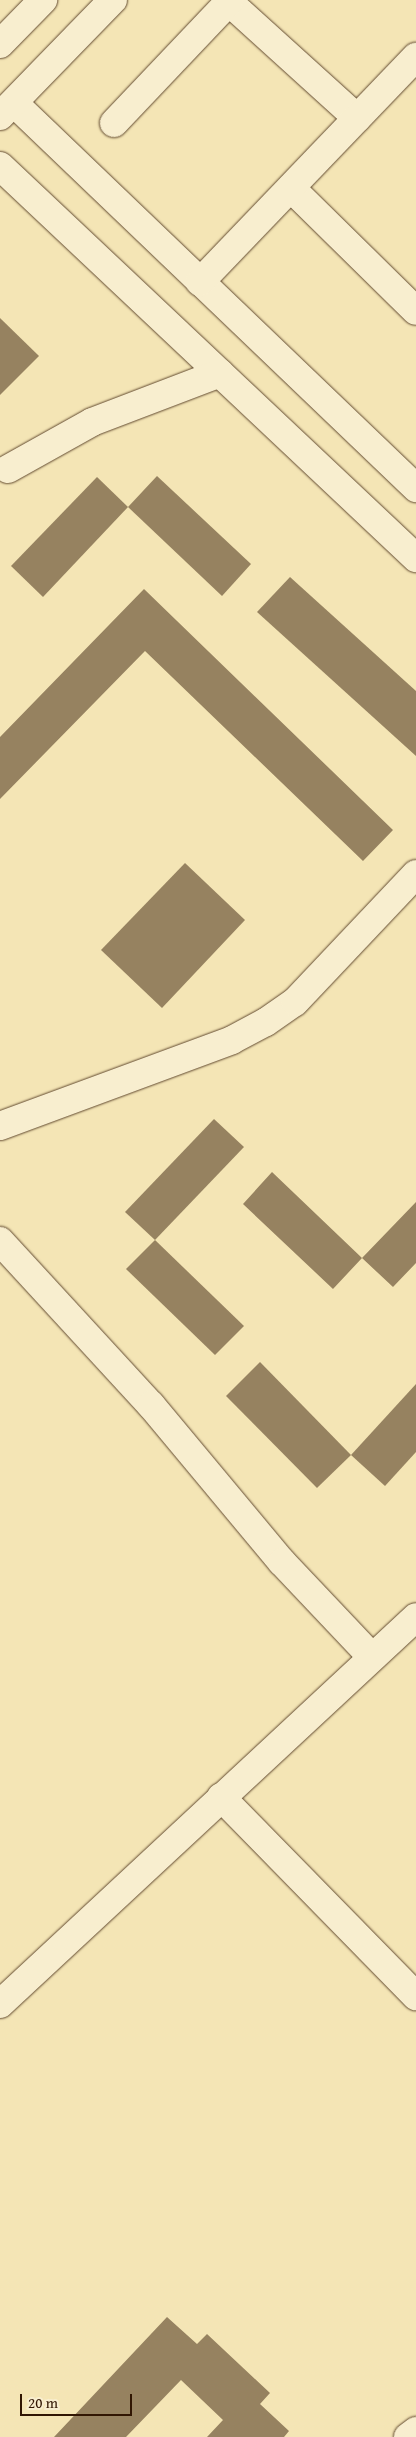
<!DOCTYPE html>
<html>
<head>
<meta charset="utf-8">
<style>
	body { margin:0 }
	#map { position:relative; width:416px; height:2437px; overflow:hidden; background:#f4e5b5; font-family:"Gentium Book Plus",serif }
	div>[style] { position:absolute }
	.building>* { inset:0; background:#968260 }
	.roads { filter:drop-shadow(0 0 1px #624a30) drop-shadow(0 0 1px #624a30) }
	.minor>* { height:28px; margin:-14px; padding:0 14px; transform-origin:14px; border-radius:14px; background:#f8eecf }
	.tertiary>* { height:28px; margin:-14px; padding:0 14px; transform-origin:14px; border-radius:14px; background:#f8eecf }
	span { translate:-50% -50%; white-space:nowrap; text-align:center; line-height:1.15; -webkit-text-stroke:4px #f8eecf; paint-order:stroke }
	.scale { position:absolute; left:20px; top:2394px; width:112px; height:22px; box-sizing:border-box; border:2px solid #311603; border-top:0; padding-left:6px; font-size:15px; line-height:18px; white-space:nowrap; color:#311603; -webkit-text-stroke:4px #f8eecf; paint-order:stroke }
</style>
</head>
<body>
<div id="map">
	<div class="building">
		<div style="clip-path:polygon(0 318px,39px 356px,0 395px)"></div>
		<div style="clip-path:polygon(157px 476px,251px 564px,222px 596px,128px 507px)"></div>
		<div style="clip-path:polygon(97px 477px,128px 507px,43px 597px,11px 566px)"></div>
		<div style="clip-path:polygon(290px 577px,416px 691px,416px 756px,257px 612px)"></div>
		<div style="clip-path:polygon(144px 589px,393px 830px,363px 861px,145px 651px,0 799px,0 737px)"></div>
		<div style="clip-path:polygon(185px 863px,245px 920px,162px 1008px,101px 950px)"></div>
		<div style="clip-path:polygon(214px 1119px,244px 1147px,155px 1240px,125px 1212px)"></div>
		<div style="clip-path:polygon(272px 1172px,362px 1258px,416px 1202px,416px 1263px,393px 1287px,362px 1258px,333px 1289px,243px 1204px)"></div>
		<div style="clip-path:polygon(155px 1240px,244px 1326px,215px 1355px,126px 1269px)"></div>
		<div style="clip-path:polygon(260px 1362px,351px 1455px,317px 1488px,226px 1396px)"></div>
		<div style="clip-path:polygon(416px 1384px,416px 1452px,385px 1486px,351px 1455px)"></div>
		<div style="clip-path:polygon(167px 2317px,197px 2344px,207px 2334px,270px 2393px,260px 2404px,289px 2431px,284px 2437px,207px 2437px,223px 2420px,181px 2380px,126px 2437px,54px 2437px)"></div>
	</div>
	<div class="roads">
		<div class="minor">
			<div style="left:231px;top:0;width:3px;rotate:135deg"></div>
			<div style="left:229px;top:2px;width:173px;rotate:42.2deg"></div>
			<div style="left:14px;top:103px;width:557px;rotate:43.76deg"></div>
			<div style="left:114px;top:123px;width:167px;rotate:-46.5deg"></div>
			<div style="left:0;top:166px;width:572px;rotate:43.3deg"></div>
			<div style="left:291px;top:188px;width:175px;rotate:44.5deg"></div>
			<div style="left:200px;top:282px;width:312px;rotate:-46.2deg"></div>
			<div style="left:8px;top:469px;width:96px;rotate:-29.2deg"></div>
			<div style="left:92px;top:422px;width:137px;rotate:-20.9deg"></div>
			<div style="left:0;top:1126px;width:247px;rotate:-20.3deg"></div>
			<div style="left:232px;top:1040px;width:38px;rotate:-28deg"></div>
			<div style="left:266px;top:1022px;width:35px;rotate:-35deg"></div>
			<div style="left:295px;top:1002px;width:176px;rotate:-46.6deg"></div>
			<div style="left:0;top:1241px;width:223px;rotate:47.4deg"></div>
			<div style="left:151px;top:1405px;width:204px;rotate:50.2deg"></div>
			<div style="left:282px;top:1562px;width:129px;rotate:46.6deg"></div>
			<div style="left:221px;top:1797px;width:279px;rotate:45.6deg"></div>
			<div style="left:0;top:2004px;width:568px;rotate:-42.93deg"></div>
			<div style="left:408px;top:2437px;width:10px;rotate:-37deg"></div>
		</div>
		<div class="tertiary">
			<div style="left:0;top:44px;width:62px;rotate:-45.7deg"></div>
			<div style="left:0;top:116px;width:162px;rotate:-45.8deg"></div>
		</div>
	</div>
	<div class="scale">20 m</div>
</div>
</body>
</html>
